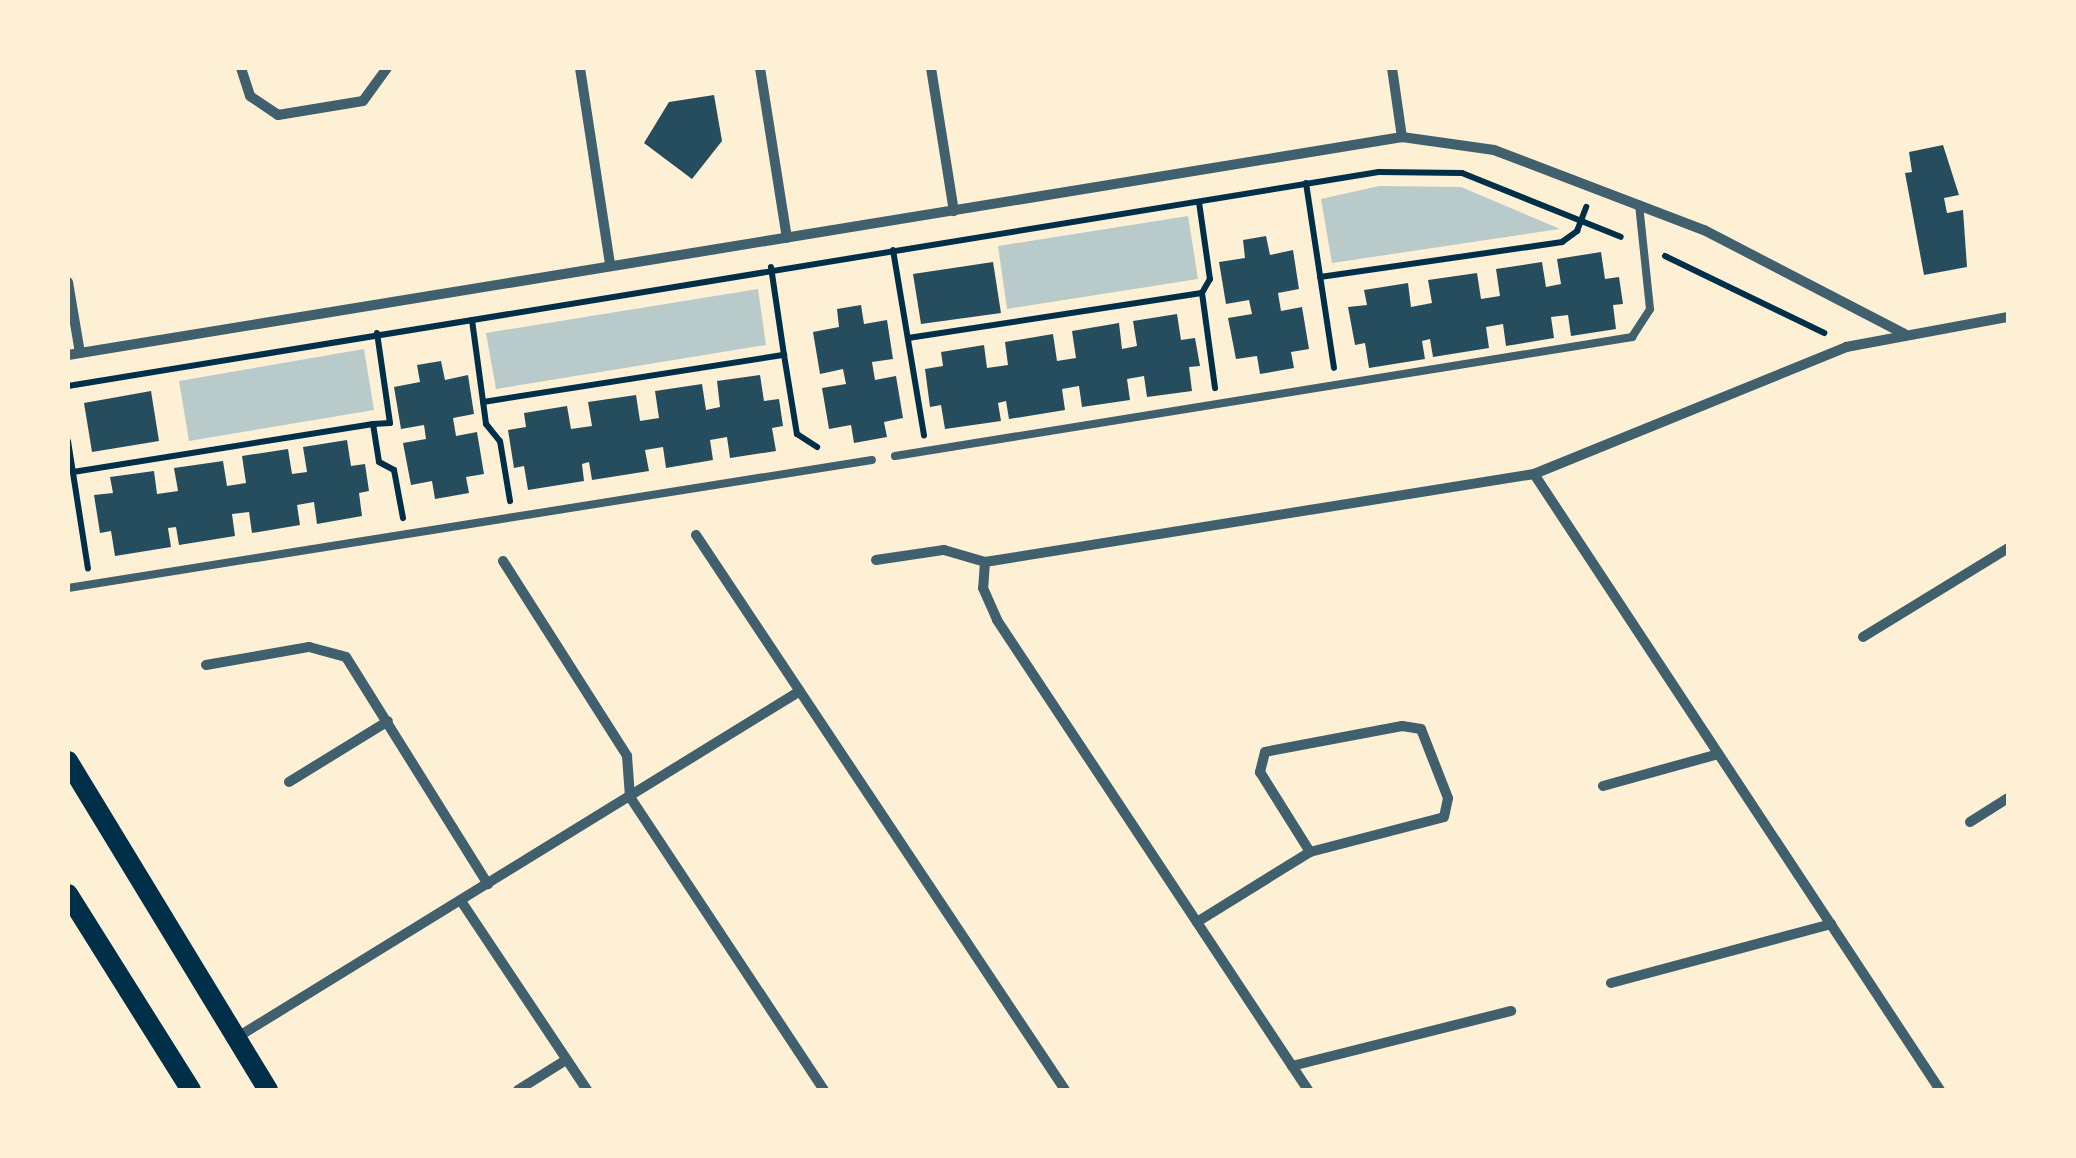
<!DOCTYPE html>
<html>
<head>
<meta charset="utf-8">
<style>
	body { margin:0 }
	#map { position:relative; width:2076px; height:1158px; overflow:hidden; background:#fdf0d5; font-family:"Asap Condensed",sans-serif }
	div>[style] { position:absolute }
	.green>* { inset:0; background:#b9caca }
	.building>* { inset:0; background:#264d5e }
	.path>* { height:6px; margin:-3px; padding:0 3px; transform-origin:3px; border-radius:3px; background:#003049 }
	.service>* { height:8px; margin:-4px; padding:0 4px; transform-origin:4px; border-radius:4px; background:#3f606c }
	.minor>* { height:10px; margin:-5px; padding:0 5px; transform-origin:5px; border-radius:5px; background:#3f606c }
	.secondary>* { height:20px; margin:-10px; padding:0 10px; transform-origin:10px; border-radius:10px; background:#003049 }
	span { translate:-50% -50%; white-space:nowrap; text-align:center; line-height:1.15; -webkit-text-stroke:8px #fdf0d5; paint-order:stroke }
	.frame { position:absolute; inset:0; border:70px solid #fdf0d5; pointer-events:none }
</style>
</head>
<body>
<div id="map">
	<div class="green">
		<div style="clip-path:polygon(1379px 186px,1461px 187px,1560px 229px,1332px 263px,1321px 199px)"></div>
		<div style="clip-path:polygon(1188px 216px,1198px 279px,1007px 309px,998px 246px)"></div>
		<div style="clip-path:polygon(758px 289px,766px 345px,496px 389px,486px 333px)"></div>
		<div style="clip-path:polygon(364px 349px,374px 410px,189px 441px,179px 381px)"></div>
	</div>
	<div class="building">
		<div style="clip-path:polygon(714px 95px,722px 141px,692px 179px,644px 143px,669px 102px)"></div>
		<div style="clip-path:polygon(1943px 145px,1959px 195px,1944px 198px,1947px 213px,1963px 210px,1967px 267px,1924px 275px,1905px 173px,1912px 172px,1909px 152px)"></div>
		<div style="clip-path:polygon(1266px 236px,1270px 255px,1293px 250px,1299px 289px,1278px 293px,1281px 311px,1302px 307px,1309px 349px,1291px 352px,1294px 368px,1260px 374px,1257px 356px,1236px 359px,1228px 318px,1252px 314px,1249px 300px,1226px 304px,1219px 262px,1245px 258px,1243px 240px)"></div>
		<div style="clip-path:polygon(1601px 252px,1605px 279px,1619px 277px,1623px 304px,1613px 305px,1616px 329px,1571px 336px,1568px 315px,1551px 317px,1554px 338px,1506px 346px,1503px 324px,1486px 327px,1489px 348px,1433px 357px,1430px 339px,1422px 341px,1425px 359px,1369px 368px,1365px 343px,1355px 345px,1348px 307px,1367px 305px,1364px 290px,1408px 283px,1411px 307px,1432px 303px,1428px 280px,1477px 273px,1481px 299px,1500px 296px,1496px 269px,1542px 262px,1546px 287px,1561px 284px,1557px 259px)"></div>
		<div style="clip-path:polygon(993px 262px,1001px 313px,921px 324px,913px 274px)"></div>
		<div style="clip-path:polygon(861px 305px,864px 324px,887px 320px,893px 359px,872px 362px,875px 380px,896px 376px,903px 418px,884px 422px,887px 437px,854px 443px,851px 425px,829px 429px,822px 388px,846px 384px,843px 369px,820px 374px,813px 332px,839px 327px,837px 309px)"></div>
		<div style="clip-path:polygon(1177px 314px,1181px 340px,1195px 338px,1200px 366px,1189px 367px,1192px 391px,1147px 397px,1144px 376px,1127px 379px,1130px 400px,1082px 407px,1079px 386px,1062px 389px,1065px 410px,1009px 419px,1006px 401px,998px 403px,1001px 421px,945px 429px,941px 405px,930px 407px,925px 369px,943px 366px,941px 352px,984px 345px,987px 368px,1008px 365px,1005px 342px,1053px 334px,1057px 361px,1076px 358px,1072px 331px,1119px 323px,1122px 349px,1137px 346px,1133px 321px)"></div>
		<div style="clip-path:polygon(441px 361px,445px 380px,468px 375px,474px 414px,453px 418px,456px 436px,477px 432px,484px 474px,466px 477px,469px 493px,435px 499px,432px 481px,411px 485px,403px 443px,426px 439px,424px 425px,401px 429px,394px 387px,420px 382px,417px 365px)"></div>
		<div style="clip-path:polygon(760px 375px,764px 401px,779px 399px,783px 426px,772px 428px,776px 451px,730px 458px,727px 437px,710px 440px,713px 460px,666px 468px,663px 447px,645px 450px,649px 471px,592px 480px,589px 462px,582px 464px,584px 481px,528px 490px,524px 466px,514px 468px,508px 430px,526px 427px,524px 413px,567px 406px,571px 429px,592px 426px,588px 402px,636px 395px,640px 421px,659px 418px,655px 391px,702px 384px,706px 410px,720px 407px,717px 381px)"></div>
		<div style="clip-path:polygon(151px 391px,159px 441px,92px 452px,84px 403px)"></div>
		<div style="clip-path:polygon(347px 440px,351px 466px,365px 464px,369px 491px,359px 493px,362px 516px,317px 524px,314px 502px,297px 505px,300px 525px,252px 533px,249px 512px,232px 514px,235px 536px,179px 545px,176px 527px,168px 528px,171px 547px,115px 556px,111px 531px,100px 533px,94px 495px,113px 493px,110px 477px,154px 471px,157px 494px,178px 491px,174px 468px,223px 461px,227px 486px,246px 483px,242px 456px,288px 449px,292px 474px,307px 472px,303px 447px)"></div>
	</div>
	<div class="path">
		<div style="left:1306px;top:183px;width:187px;rotate:81.4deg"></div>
		<div style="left:1199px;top:202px;width:78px;rotate:81.9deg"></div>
		<div style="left:1210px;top:279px;width:16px;rotate:120deg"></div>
		<div style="left:893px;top:250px;width:188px;rotate:80.5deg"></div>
		<div style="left:1665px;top:256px;width:177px;rotate:25.8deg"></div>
		<div style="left:1320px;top:277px;width:245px;rotate:-8.2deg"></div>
		<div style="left:1562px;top:242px;width:19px;rotate:-36deg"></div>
		<div style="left:1577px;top:231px;width:26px;rotate:-69deg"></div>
		<div style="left:472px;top:320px;width:105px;rotate:82.3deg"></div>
		<div style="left:486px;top:424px;width:22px;rotate:51deg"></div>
		<div style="left:500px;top:441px;width:61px;rotate:80.5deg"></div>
		<div style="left:908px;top:338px;width:297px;rotate:-8.7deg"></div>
		<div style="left:1202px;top:293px;width:96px;rotate:82.2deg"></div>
		<div style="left:784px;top:355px;width:80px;rotate:80.7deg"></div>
		<div style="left:797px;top:434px;width:24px;rotate:33deg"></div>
		<div style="left:68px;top:386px;width:1328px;rotate:-9.27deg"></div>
		<div style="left:1379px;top:172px;width:83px;rotate:0.7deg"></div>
		<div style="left:1462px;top:173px;width:171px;rotate:21.9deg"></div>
		<div style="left:483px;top:402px;width:305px;rotate:-8.9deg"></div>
		<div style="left:784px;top:355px;width:89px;rotate:-98.4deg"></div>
		<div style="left:373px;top:424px;width:17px;rotate:-3deg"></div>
		<div style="left:390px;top:423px;width:91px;rotate:-98.2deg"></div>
		<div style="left:68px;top:441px;width:129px;rotate:81.1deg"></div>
		<div style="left:73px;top:472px;width:304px;rotate:-9.1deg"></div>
		<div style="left:373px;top:424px;width:38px;rotate:81deg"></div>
		<div style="left:379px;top:462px;width:17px;rotate:28deg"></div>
		<div style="left:394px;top:470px;width:49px;rotate:79.4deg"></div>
	</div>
	<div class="service">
		<div style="left:895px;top:456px;width:747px;rotate:-9.17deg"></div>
		<div style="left:1632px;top:337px;width:33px;rotate:-57deg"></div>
		<div style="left:1650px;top:309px;width:105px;rotate:-96deg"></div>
		<div style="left:68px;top:588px;width:814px;rotate:-9.05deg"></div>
	</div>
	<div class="minor">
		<div style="left:241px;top:68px;width:29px;rotate:72deg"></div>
		<div style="left:250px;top:96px;width:34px;rotate:34deg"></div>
		<div style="left:278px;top:115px;width:86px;rotate:-9.4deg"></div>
		<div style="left:363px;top:101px;width:41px;rotate:-54deg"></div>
		<div style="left:580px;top:68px;width:199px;rotate:81.3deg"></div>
		<div style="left:760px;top:68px;width:172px;rotate:81deg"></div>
		<div style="left:931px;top:68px;width:145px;rotate:80.9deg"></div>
		<div style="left:1392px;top:68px;width:70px;rotate:81.8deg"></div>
		<div style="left:68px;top:282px;width:72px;rotate:80.4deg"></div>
		<div style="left:68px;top:355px;width:1352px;rotate:-9.28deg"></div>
		<div style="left:1402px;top:137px;width:93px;rotate:8deg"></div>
		<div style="left:1494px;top:150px;width:225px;rotate:20.9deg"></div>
		<div style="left:1704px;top:230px;width:226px;rotate:27.4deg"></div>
		<div style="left:1534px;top:474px;width:738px;rotate:56.61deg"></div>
		<div style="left:696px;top:535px;width:666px;rotate:56.38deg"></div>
		<div style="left:876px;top:560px;width:69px;rotate:-8.4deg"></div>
		<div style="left:944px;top:550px;width:43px;rotate:16.3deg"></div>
		<div style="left:503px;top:561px;width:231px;rotate:57.5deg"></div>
		<div style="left:627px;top:756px;width:41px;rotate:85.8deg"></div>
		<div style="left:985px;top:562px;width:556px;rotate:-9.11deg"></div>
		<div style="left:1534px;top:474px;width:337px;rotate:-22.1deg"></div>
		<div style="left:1846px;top:347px;width:165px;rotate:-10.5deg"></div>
		<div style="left:985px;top:562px;width:26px;rotate:94deg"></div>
		<div style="left:983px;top:588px;width:35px;rotate:66deg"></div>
		<div style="left:997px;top:620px;width:564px;rotate:56.51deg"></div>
		<div style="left:1863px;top:637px;width:170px;rotate:-31.5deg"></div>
		<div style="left:206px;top:665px;width:105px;rotate:-9.9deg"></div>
		<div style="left:309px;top:647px;width:38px;rotate:15deg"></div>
		<div style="left:346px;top:657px;width:268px;rotate:58deg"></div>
		<div style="left:289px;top:782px;width:116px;rotate:-31.6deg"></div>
		<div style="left:1603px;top:786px;width:119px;rotate:-15.5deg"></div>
		<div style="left:630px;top:797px;width:351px;rotate:56.5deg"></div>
		<div style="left:1970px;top:822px;width:45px;rotate:-32.3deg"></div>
		<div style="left:461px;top:901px;width:227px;rotate:56.3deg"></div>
		<div style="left:1197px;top:922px;width:133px;rotate:-31.8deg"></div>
		<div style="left:1310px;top:852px;width:138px;rotate:-14.6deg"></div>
		<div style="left:1444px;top:817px;width:19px;rotate:-78deg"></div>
		<div style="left:1448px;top:798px;width:74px;rotate:-111.4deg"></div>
		<div style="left:1421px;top:729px;width:19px;rotate:-171deg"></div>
		<div style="left:1402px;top:726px;width:139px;rotate:169.3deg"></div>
		<div style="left:1265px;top:752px;width:21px;rotate:104deg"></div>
		<div style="left:1260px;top:772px;width:94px;rotate:58deg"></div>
		<div style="left:1611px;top:983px;width:228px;rotate:-15deg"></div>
		<div style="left:236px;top:1038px;width:662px;rotate:-31.6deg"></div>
		<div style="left:1292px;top:1066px;width:226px;rotate:-14.1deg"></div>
		<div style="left:518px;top:1090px;width:57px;rotate:-32deg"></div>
	</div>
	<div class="secondary">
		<div style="left:68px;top:761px;width:385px;rotate:58.7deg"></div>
		<div style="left:68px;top:894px;width:231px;rotate:57.9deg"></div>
	</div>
	<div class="frame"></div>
</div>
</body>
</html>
